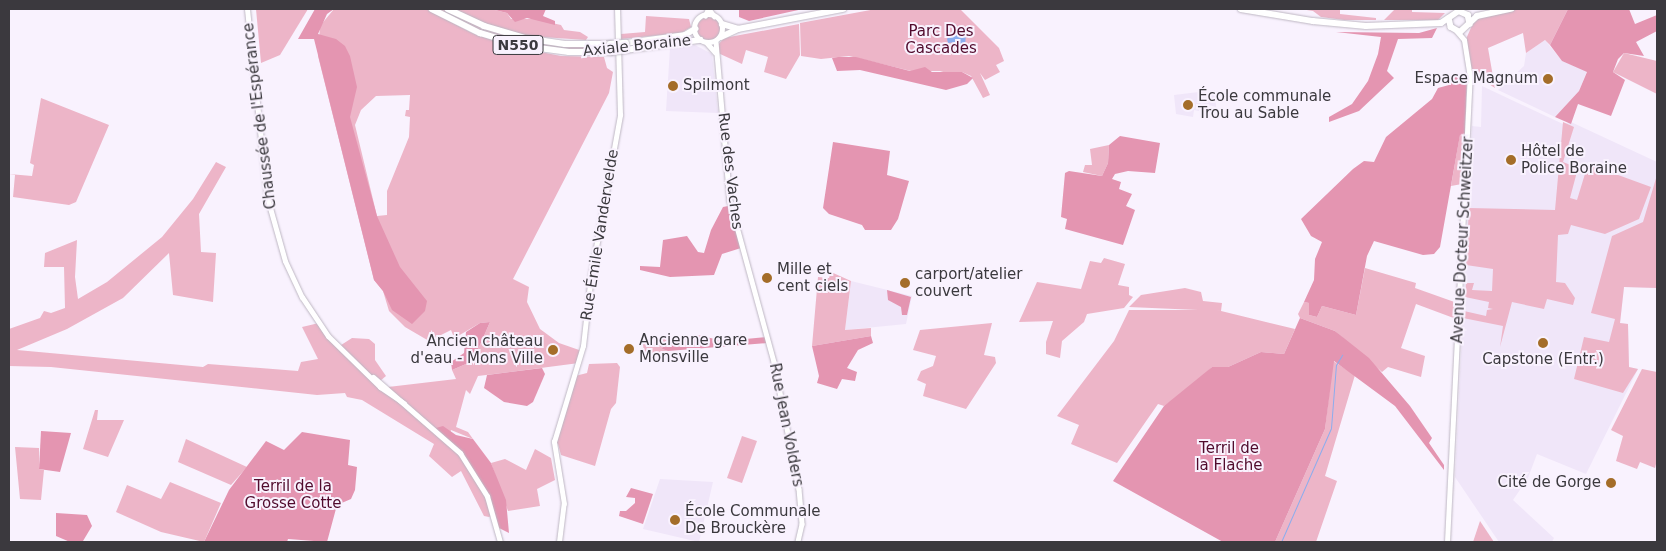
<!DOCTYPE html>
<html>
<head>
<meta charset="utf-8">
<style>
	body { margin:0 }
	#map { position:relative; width:1666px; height:551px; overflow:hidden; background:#f9f2fe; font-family:"DejaVu Sans",sans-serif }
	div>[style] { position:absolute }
	.built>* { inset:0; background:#f0e6f9 }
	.green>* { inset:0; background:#edb5c8 }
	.round { border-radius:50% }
	.forest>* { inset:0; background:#e495b1 }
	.water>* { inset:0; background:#8badee }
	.stream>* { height:1px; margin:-0.5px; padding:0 0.5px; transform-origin:0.5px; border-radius:0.5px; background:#8badee }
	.roads { filter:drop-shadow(0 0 1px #beb7c3) drop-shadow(0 0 1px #beb7c3) }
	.tertiary>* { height:4.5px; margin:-2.25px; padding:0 2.25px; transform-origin:2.25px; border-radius:2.25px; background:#fff }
	.secondary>* { height:5px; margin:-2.5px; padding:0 2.5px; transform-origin:2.5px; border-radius:2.5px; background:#fff }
	.primary>* { height:5.5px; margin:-2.75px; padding:0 2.75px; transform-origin:2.75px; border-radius:2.75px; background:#fff }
	.trunk>* { height:5.5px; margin:-2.75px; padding:0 2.75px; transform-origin:2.75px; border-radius:2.75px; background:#fff }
	.trunk>.ring { margin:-2.75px; padding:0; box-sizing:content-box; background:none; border:5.5px solid #fff; border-radius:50% }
	.bridges { filter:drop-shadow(0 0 1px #beb7c3) drop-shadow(0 0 1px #beb7c3) }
	.trunk-bridge>* { height:5.5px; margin:-2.75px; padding:0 2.75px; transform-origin:2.75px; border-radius:2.75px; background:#fff }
	.dots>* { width:14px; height:14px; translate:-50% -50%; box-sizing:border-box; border:2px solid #f9f2fe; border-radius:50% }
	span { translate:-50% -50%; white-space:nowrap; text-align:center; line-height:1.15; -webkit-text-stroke:4px #f9f2fe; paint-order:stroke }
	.shield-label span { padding:1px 4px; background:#f9f2fe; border:1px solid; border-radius:4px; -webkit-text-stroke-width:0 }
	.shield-label { font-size:14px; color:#3b393e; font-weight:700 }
	.park-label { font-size:15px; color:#510b2d }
	.street-label { font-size:15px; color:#3b393e }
	.poi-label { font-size:15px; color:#3b393e }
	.right { translate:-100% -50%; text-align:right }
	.left { translate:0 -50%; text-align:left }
	.frame { position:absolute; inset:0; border:10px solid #3b393e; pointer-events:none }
</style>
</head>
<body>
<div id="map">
	<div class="built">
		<div style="clip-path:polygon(1545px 40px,1562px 61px,1587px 71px,1579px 91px,1555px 117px,1498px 90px,1524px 66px,1526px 53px)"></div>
		<div style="clip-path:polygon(695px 45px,712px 54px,718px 113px,666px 111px,670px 48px)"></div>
		<div style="clip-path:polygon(1482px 86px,1563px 124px,1571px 122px,1657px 162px,1657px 288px,1624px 287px,1620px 323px,1628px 324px,1629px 367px,1638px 369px,1586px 474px,1537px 454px,1528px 478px,1513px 500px,1554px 538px,1552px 542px,1499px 542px,1455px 477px,1472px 126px,1481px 127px)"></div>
		<div style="clip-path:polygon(1215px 90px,1216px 107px,1201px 103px,1199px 111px,1194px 110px,1193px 117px,1176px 114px,1174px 95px)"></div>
		<div style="clip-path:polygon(851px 281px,912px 296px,906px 324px,845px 330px)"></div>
		<div style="clip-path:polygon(660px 479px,713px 482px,699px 542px,643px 529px)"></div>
	</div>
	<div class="green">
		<div style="clip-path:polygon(256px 9px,308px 9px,280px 55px,261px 63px)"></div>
		<div style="clip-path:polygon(evenodd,334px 9px,426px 9px,472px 33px,506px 45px,561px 56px,604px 57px,607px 68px,613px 72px,609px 93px,513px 279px,529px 287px,527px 302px,540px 329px,559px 343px,582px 351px,579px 363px,478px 376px,470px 394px,466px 390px,456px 427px,468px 432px,473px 439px,451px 430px,448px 440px,472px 470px,493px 515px,489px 517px,484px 516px,461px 471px,452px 477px,429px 456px,434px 444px,362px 400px,347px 397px,345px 393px,317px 395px,51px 367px,9px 366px,9px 329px,40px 318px,44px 311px,51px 313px,65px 308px,64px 267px,44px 267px,45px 253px,77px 240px,75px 277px,78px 299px,107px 282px,162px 237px,193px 199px,216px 162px,226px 167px,199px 214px,201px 252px,216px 253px,213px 302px,173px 295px,169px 253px,123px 298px,67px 329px,17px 350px,203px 367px,208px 364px,298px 371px,301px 362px,318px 359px,302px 327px,319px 323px,338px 347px,352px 338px,369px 339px,375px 344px,375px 360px,386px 376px,380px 381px,388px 387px,456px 379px,452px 370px,473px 361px,490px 322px,480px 323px,458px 336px,453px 335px,451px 330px,429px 341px,405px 327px,389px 311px,383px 291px,374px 280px,318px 56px,320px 26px,334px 9px,410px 95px,409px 110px,406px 110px,405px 116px,410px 117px,409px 137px,387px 191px,387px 215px,377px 216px,355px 125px,361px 110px,376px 96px,410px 95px)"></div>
		<div style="clip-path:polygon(436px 9px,444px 9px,504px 35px,545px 44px,588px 47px,682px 38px,605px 50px,567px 50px,527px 45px,478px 30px)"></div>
		<div style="clip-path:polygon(452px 9px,491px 9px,507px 13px,511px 19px,534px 19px,561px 25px,564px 30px,580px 32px,588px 37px,586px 40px,527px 36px,489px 26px)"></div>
		<div style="clip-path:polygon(876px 9px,960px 9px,999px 48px,1004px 61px,996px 65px,1000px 72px,985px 80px,980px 73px,990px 95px,983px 98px,971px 76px,962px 72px,953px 75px,940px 71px,911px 71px,849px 56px,821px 59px,801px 56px,800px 23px)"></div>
		<div style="clip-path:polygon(1300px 9px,1340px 9px,1340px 14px,1376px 18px,1376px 20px,1344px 20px,1321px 17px,1313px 11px)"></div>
		<div style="clip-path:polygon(1395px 9px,1412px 9px,1412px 12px,1445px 13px,1438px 20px,1384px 20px)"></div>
		<div style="clip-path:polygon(1519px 9px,1568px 9px,1550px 45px,1545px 40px,1526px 53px,1523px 33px,1488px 48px,1495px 88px,1469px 71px,1466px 39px,1474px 21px,1480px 18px)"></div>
		<div style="clip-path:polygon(646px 16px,689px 19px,691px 27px,681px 33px,621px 39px,621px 34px,645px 32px)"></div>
		<div class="round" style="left:697px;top:17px;width:24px;height:24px"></div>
		<div style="clip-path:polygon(799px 24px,800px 55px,786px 79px,764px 72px,768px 57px,746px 50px,742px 64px,718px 53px,717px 46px,724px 38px)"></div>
		<div style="clip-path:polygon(1624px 53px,1657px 61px,1657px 94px,1613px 72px)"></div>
		<div style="clip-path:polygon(41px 98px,109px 125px,76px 202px,69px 205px,13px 197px,15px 175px,9px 174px,32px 176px,34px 165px,30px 163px)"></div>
		<div style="clip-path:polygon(1563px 122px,1574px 127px,1563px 162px,1578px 168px,1570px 198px,1577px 200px,1588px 164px,1651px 187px,1639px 219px,1605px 234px,1571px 225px,1568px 234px,1558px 235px,1556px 282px,1565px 283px,1575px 298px,1573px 305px,1547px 299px,1544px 309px,1512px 302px,1500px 347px,1503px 326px,1463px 318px,1464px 311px,1486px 316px,1487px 310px,1493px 309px,1488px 308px,1489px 302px,1465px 297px,1466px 283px,1474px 283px,1472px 290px,1492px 291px,1493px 269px,1466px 265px,1469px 208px,1555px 210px)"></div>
		<div style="clip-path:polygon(1465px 133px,1462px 184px,1451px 186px,1460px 134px)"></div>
		<div style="clip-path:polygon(1109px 145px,1108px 163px,1102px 176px,1083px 172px,1085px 165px,1092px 165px,1090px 149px)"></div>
		<div style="clip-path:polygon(1657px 175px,1657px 288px,1624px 287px,1620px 323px,1628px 324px,1629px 367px,1638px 369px,1623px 393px,1574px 379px,1584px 337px,1609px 342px,1615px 319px,1591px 313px,1612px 236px,1643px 222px)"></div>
		<div style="clip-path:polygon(1104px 258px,1125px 264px,1118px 285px,1129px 287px,1129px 295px,1133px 297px,1124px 308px,1087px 314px,1084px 322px,1062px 341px,1060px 358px,1046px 354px,1046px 342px,1053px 321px,1019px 322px,1037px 282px,1081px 289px,1090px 261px,1101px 263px)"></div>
		<div style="clip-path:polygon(1365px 268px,1416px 283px,1415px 288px,1460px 304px,1459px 320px,1416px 304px,1401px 348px,1425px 356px,1421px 377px,1388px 367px,1382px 372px,1335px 331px,1300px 318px,1298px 314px,1304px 302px,1309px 303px,1309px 315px,1317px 317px,1322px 306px,1356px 315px)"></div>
		<div style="clip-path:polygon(831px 272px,851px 281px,845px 330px,871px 328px,871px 336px,812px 346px,818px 277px,829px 278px)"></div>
		<div style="clip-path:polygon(1185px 288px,1201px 292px,1203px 301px,1222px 303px,1221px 311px,1129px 307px,1141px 295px)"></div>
		<div style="clip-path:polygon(1129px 310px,1217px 310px,1295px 329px,1284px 354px,1261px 352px,1228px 367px,1212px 367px,1188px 390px,1164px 406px,1158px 404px,1117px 463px,1071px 444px,1079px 425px,1057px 416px,1114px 341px)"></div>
		<div style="clip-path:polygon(992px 323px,984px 355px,995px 357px,996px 363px,966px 409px,923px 396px,926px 384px,917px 380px,921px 371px,933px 366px,936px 356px,913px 350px,920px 330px)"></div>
		<div style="clip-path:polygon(687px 336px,664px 342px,662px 349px,668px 351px,644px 354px,643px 344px,646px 341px)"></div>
		<div style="clip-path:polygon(1333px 361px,1355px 375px,1325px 476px,1337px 481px,1316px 542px,1275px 542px,1325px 429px)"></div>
		<div style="clip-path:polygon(617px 363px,620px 367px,616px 403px,611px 409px,595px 466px,561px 455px,558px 444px,554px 442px,575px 376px,587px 373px,589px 364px)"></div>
		<div style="clip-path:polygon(1642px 369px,1657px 372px,1657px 460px,1655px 468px,1640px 462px,1637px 469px,1616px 461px,1623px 436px,1611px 430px)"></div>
		<div style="clip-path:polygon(95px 410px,98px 410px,97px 420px,124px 420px,108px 457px,83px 449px)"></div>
		<div style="clip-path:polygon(742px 436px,757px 441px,742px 483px,727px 478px)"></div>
		<div style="clip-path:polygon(186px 439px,247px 467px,231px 485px,178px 462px)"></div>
		<div style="clip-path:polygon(15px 447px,39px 448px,39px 469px,44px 470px,41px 500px,20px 499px)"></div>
		<div style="clip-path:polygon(535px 449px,551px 458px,555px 480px,537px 489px,540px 506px,508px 511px,491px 463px,505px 459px,526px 470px)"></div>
		<div style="clip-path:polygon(170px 482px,221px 503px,204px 542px,161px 532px,116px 512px,127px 485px,161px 499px)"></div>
		<div style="clip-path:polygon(1480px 521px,1494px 542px,1473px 542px)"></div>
	</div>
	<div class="forest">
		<div style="clip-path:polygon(315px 9px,334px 9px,327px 14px,318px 34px,336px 39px,345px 46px,350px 56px,357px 87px,350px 117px,377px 216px,400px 267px,427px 301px,425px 311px,412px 324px,392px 310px,383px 291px,374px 280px,314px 39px,298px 39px)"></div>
		<div style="clip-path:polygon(491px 9px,546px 9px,543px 16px,555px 21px,555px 25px,527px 18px,515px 22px,507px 13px)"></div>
		<div style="clip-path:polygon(739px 9px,803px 9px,749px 21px,739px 17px)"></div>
		<div style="clip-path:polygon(1568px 9px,1629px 9px,1635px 24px,1657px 15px,1657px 31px,1636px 42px,1644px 56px,1624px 53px,1618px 59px,1613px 72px,1625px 80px,1611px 116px,1578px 104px,1571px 124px,1555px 117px,1579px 91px,1587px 72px,1562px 61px,1550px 45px)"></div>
		<div style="clip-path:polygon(1437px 28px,1432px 38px,1398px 39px,1387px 71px,1394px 78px,1359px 111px,1329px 122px,1329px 117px,1352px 104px,1368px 81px,1378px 54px,1381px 37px,1336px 32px,1419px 33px)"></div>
		<div style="clip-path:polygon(838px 57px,856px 57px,910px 71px,925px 67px,932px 72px,962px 72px,973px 78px,967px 84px,946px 90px,860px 70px,837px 71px,832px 58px)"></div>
		<div style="clip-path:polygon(1456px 75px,1467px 81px,1465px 133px,1460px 135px,1440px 247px,1434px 254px,1423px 255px,1374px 241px,1367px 256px,1356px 315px,1322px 306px,1317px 317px,1309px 315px,1309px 303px,1304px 302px,1314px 280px,1315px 259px,1322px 242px,1311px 236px,1301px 219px,1353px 169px,1364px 161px,1374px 162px,1386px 137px,1432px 99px,1438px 88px,1449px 85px)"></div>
		<div style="clip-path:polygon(1120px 136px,1160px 143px,1155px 173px,1128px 171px,1115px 174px,1112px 179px,1121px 182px,1119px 189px,1132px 194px,1126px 206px,1135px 210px,1123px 245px,1065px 229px,1067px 219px,1061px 217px,1065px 173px,1069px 171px,1102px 176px,1108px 163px,1109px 145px)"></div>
		<div style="clip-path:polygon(833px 142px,890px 151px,887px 175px,909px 181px,898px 219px,891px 230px,865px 230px,862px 225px,829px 214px,823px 208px)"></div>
		<div style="clip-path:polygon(728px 206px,741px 248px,722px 254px,714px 275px,670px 277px,640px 270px,640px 266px,660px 267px,663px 240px,687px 236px,698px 252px,704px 253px,711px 230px,723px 207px)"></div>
		<div style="clip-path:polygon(887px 290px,911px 297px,907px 315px,902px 315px,901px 307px,888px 300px)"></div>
		<div style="clip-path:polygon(1300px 318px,1335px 331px,1369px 358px,1410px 406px,1432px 438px,1429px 443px,1444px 465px,1444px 470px,1395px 406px,1334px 361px,1325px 429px,1275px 542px,1223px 542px,1113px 481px,1164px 406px,1212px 367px,1228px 367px,1261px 352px,1284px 354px)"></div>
		<div style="clip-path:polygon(490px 322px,473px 361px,452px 370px,451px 362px,464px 353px,466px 332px,480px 323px)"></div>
		<div style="clip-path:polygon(697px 335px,724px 341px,766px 337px,767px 343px,668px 351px,662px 349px,664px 342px)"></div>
		<div style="clip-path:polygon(871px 336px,873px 343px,858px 350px,847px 368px,857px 372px,855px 381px,842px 379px,837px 389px,817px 383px,819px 376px,812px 346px)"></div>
		<div style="clip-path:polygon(542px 368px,545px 374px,533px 402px,527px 406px,504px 402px,484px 388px,487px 375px)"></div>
		<div style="clip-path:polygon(443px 426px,456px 435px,473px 439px,491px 463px,506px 500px,509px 533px,497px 527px,487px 496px,448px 440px,436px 428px)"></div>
		<div style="clip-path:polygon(41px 431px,71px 433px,60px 472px,39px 469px)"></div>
		<div style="clip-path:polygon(302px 432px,350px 440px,348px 465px,357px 467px,355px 490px,351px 499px,337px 505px,327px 542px,288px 539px,287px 542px,204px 542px,229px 490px,266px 441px,284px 450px)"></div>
		<div style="clip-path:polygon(631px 488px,653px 494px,643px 524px,619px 516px,620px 511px,626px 511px,635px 503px,635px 498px,626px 497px)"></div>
		<div style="clip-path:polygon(56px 513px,87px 515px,92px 526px,83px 541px,70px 542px,56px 536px)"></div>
	</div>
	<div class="water">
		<div style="clip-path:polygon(953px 31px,966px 34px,965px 46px,957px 42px,948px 43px,947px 39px)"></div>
	</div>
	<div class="stream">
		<div style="left:1281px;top:542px;width:124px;rotate:-66.3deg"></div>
		<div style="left:1331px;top:428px;width:63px;rotate:-85.5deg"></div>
		<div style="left:1336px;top:365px;width:12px;rotate:-59deg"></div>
	</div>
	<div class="roads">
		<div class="tertiary">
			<div style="left:709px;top:9px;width:9px;rotate:54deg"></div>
			<div style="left:705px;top:16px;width:8px;rotate:-67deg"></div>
			<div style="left:716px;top:42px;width:160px;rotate:85deg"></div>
			<div style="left:730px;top:201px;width:167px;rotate:74.7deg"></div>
			<div style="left:774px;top:362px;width:129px;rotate:78.9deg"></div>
			<div style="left:799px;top:489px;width:35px;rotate:85deg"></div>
			<div style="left:802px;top:524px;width:18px;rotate:103deg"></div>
			<div style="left:707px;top:43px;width:12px;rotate:48deg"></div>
			<div style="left:559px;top:542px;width:38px;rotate:-83deg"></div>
			<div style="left:564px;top:504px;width:63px;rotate:-99.2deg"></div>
			<div style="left:554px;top:442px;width:100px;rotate:-73.2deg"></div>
			<div style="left:583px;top:346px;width:71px;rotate:-83.6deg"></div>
			<div style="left:591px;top:275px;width:163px;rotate:-79.7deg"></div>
			<div style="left:620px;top:115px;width:106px;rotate:-91.6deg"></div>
			<div style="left:1447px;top:542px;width:465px;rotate:-87.2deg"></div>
			<div style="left:1470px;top:78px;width:38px;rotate:-99deg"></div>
			<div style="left:1464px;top:40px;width:11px;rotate:-131deg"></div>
		</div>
		<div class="secondary">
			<div style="left:247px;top:9px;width:189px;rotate:83.9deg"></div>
			<div style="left:267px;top:197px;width:66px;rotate:74.3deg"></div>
			<div style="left:285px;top:261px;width:40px;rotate:65deg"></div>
			<div style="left:302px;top:297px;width:47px;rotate:56.3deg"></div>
			<div style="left:328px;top:336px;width:73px;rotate:44.4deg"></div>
			<div style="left:380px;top:387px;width:29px;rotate:34deg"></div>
			<div style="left:373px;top:377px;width:116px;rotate:41.1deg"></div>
			<div style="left:460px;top:453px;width:51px;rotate:57.9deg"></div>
			<div style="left:487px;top:496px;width:48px;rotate:74.2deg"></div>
		</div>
		<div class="primary">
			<div style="left:1241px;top:9px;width:73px;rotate:9.5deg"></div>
			<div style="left:1313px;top:21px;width:53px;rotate:5.4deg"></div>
			<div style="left:1366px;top:26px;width:75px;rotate:-2.3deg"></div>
			<div style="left:1441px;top:23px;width:22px;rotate:-34deg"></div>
			<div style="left:1459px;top:11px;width:10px;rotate:24deg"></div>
			<div style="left:1468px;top:15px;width:9px;rotate:77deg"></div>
			<div style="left:1449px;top:18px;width:9px;rotate:77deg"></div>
			<div style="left:1451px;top:27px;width:10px;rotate:29deg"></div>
			<div style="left:1460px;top:32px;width:23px;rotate:-43deg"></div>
			<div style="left:1477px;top:16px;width:35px;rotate:-12deg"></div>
			<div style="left:722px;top:24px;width:15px;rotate:16deg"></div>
			<div style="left:721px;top:37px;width:19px;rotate:-25deg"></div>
			<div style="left:738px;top:29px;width:107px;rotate:-10.8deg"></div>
		</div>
		<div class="trunk">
			<div style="left:432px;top:9px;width:54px;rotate:26.6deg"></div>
			<div style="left:480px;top:33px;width:46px;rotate:16.5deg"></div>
			<div style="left:524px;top:46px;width:45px;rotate:7.6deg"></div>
			<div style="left:569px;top:52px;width:42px"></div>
			<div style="left:448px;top:9px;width:40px;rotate:25deg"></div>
			<div style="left:484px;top:26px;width:43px;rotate:16.3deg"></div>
			<div style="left:525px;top:38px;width:40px;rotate:8.5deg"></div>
			<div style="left:565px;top:44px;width:45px"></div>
			<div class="ring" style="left:695px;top:15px;width:22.5px;height:22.5px"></div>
			<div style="left:626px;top:43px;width:60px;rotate:-7.7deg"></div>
			<div style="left:685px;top:35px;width:12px;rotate:-31deg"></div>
			<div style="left:625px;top:50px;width:76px;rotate:-7.6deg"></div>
		</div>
	</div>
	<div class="bridges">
		<div class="trunk-bridge">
			<div style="left:610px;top:44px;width:16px;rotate:-4deg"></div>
			<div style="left:611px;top:52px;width:14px;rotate:-8deg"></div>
		</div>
	</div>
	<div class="dots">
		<div style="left:1548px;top:79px;background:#a46d29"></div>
		<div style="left:673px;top:86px;background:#a46d29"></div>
		<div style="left:1188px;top:105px;background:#a46d29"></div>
		<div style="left:1511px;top:160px;background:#a46d29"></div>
		<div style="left:767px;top:278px;background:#a46d29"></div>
		<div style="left:905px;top:283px;background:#a46d29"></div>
		<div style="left:1543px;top:343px;background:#a46d29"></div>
		<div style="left:629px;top:349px;background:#a46d29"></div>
		<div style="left:553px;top:350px;background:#a46d29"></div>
		<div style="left:1611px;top:483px;background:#a46d29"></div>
		<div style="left:675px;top:520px;background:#a46d29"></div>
	</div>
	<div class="shield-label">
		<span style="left:518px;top:45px">N550</span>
	</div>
	<div class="park-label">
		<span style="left:941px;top:40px">Parc Des<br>Cascades</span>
		<span style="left:1229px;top:457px">Terril de<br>la Flache</span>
		<span style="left:293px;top:495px">Terril de la<br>Grosse Cotte</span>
	</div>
	<div class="street-label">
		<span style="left:637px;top:46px;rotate:-6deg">Axiale Boraine</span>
		<span style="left:260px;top:116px;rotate:-97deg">Chaussée de l'Espérance</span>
		<span style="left:730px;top:171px;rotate:83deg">Rue des Vaches</span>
		<span style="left:600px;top:235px;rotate:-81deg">Rue Émile Vandervelde</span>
		<span style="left:1463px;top:240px;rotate:-87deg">Avenue Docteur Schweitzer</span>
		<span style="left:786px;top:425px;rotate:79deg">Rue Jean Volders</span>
	</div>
	<div class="poi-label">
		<span class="right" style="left:1538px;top:79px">Espace Magnum</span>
		<span class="left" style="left:683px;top:86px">Spilmont</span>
		<span class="left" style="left:1198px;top:105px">École communale<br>Trou au Sable</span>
		<span class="left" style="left:1521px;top:160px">Hôtel de<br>Police Boraine</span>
		<span class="left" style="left:777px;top:278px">Mille et<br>cent ciels</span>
		<span class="left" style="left:915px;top:283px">carport/atelier<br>couvert</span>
		<span class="left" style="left:639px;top:349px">Ancienne gare<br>Monsville</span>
		<span class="right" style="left:543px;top:350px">Ancien château<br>d'eau - Mons Ville</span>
		<span style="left:1543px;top:360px">Capstone (Entr.)</span>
		<span class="right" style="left:1601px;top:483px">Cité de Gorge</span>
		<span class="left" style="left:685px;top:520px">École Communale<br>De Brouckère</span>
	</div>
	<div class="frame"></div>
</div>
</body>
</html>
